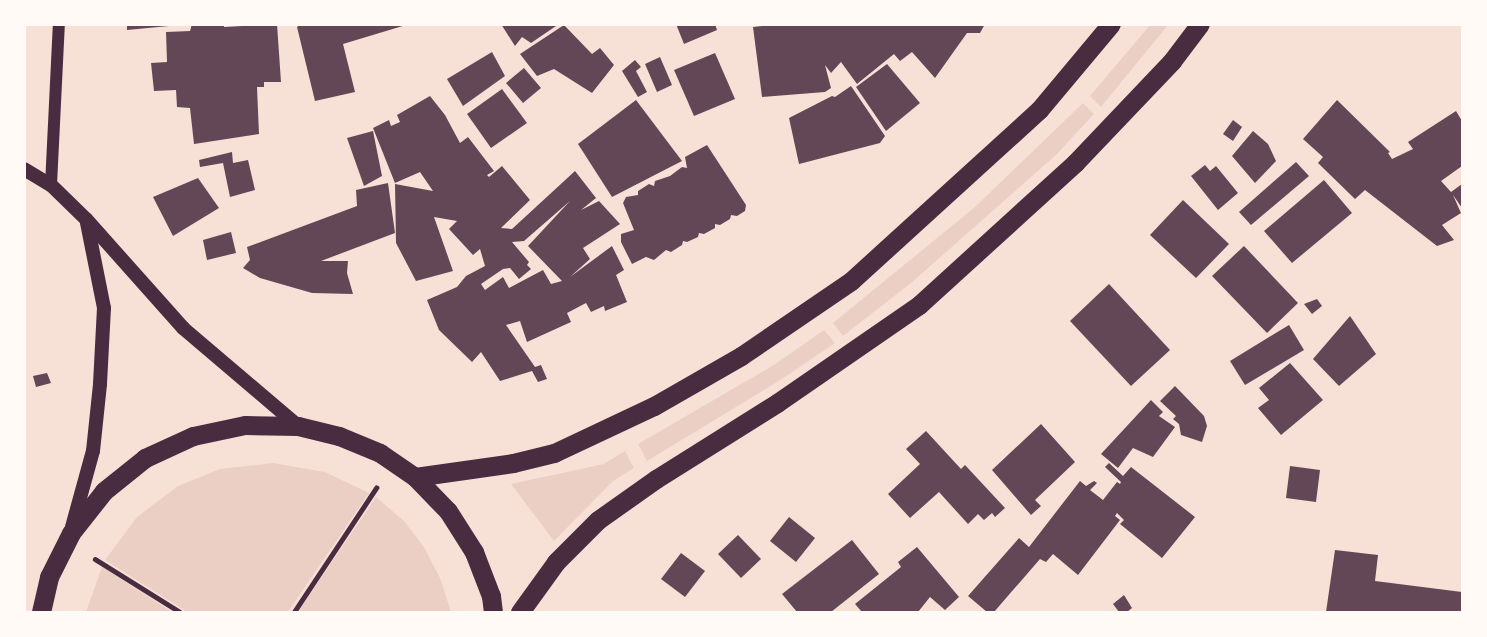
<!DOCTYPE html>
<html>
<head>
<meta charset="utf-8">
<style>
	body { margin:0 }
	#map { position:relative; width:1487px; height:637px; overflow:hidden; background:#f7e1d7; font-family:Inter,sans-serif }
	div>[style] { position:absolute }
	.green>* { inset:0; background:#ebcfc5 }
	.building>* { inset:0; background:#644757 }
	.path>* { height:4.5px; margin:-2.25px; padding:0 2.25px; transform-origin:2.25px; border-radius:2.25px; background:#4a2c40 }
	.tertiary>* { height:12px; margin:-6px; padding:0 6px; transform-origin:6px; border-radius:6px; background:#4a2c40 }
	.secondary>* { height:14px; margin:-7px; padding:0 7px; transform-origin:7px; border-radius:7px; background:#4a2c40 }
	.trunk>* { height:19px; margin:-9.5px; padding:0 9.5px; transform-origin:9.5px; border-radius:9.5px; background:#4a2c40 }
	span { translate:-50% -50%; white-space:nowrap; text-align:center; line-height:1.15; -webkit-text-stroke:6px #fffaf5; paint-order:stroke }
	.frame { position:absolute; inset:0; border:26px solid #fffaf5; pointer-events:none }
</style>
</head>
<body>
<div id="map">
	<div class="green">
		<div style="clip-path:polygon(1150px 25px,1168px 25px,1101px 107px,1090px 96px)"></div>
		<div style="clip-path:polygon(1083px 103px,1094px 114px,1057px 154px,911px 283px,843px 336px,833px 323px,975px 207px)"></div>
		<div style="clip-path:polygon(824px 330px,835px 343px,782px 379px,647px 461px,638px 444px,774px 365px)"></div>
		<div style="clip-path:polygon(625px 451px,634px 468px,613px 481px,554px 541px,511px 484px,604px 464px)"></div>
		<div style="clip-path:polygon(273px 463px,325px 472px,369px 493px,288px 612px,187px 612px,105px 560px,137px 517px,178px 486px,220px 469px)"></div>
		<div style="clip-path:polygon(376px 497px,404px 521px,424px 547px,440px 578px,451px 612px,298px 612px)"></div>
		<div style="clip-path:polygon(102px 567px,172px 612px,86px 612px)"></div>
	</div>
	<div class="building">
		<div style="clip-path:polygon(127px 24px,169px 24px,169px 26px,127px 30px)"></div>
		<div style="clip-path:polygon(192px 24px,224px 24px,224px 27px,277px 24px,281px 82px,264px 82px,264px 87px,257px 87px,259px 134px,194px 144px,190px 108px,177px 107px,176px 90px,154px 91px,151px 63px,167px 62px,166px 32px,190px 31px)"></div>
		<div style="clip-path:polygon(301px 24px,406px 24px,406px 25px,343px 44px,355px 92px,315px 101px,297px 27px)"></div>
		<div style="clip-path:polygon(501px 24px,559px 24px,531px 43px,522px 37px,515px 46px)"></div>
		<div style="clip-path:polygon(676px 24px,715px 24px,717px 30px,684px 44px)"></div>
		<div style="clip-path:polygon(779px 24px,985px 24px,980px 33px,967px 33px,935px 78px,912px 52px,900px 61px,894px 54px,857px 84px,841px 62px,831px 73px,825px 65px,831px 88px,825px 92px,762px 97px,753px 27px)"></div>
		<div style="clip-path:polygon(564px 25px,592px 54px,600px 48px,614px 65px,592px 93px,554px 69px,537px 76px,520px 54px)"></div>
		<div style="clip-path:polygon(492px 52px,505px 76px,463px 106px,447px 79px)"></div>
		<div style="clip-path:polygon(715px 53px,735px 99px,694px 116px,674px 70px)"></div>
		<div style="clip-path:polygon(660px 57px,672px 85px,657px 92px,645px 64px)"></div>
		<div style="clip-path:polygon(635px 60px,641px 67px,636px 71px,647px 92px,638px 97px,622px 71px)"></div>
		<div style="clip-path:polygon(887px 64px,920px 103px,886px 131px,856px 87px)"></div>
		<div style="clip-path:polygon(524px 68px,541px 88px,523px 103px,506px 83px)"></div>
		<div style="clip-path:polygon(851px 86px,885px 136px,880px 143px,799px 164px,789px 118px,832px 96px,835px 97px)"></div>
		<div style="clip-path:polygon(502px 89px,527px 123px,491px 148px,467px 114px)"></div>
		<div style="clip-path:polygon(evenodd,430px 96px,445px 115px,460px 143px,468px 137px,494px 171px,487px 175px,489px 177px,502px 166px,530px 200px,501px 228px,512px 229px,575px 171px,596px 198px,581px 210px,599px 201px,620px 224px,583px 248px,590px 259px,570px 277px,612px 246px,624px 270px,616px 275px,627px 302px,605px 311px,604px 306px,591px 312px,586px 303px,567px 313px,571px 322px,527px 342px,520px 321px,506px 325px,535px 367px,541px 365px,547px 379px,538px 382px,532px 371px,500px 381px,481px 352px,472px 362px,439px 330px,427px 300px,457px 287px,466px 276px,485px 266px,480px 249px,473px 255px,449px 229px,457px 221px,434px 217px,453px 271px,416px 281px,396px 243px,395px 184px,433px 191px,420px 172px,395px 183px,373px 128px,389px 120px,391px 126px,400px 122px,397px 115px,430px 96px,570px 201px,528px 246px,562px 281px,551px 284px,543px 270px,509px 288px,503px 277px,485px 290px,481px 284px,503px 269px,510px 268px,519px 279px,531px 269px,527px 265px,529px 262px,512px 242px,524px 241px,570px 201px)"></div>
		<div style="clip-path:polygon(636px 100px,682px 161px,612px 197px,578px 144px)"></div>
		<div style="clip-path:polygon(1337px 100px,1390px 152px,1388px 153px,1392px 159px,1413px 149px,1408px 142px,1456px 111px,1462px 121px,1462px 166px,1441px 181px,1451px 192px,1462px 184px,1462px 208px,1453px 195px,1461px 213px,1442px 225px,1454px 240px,1437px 246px,1365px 190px,1355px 199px,1318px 163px,1323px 157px,1303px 139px)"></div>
		<div style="clip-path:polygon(1233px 120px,1242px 127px,1233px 141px,1223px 134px)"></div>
		<div style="clip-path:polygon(373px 131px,382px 176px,364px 186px,347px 138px)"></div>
		<div style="clip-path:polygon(1253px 131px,1268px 144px,1276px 161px,1255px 183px,1232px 156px)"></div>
		<div style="clip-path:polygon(707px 145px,746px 205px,745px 211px,737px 216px,731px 215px,730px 219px,720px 225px,715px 224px,715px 228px,704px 234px,699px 233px,698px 237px,687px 242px,683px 241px,682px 245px,671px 252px,666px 250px,654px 260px,646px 257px,632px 264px,621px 242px,621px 234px,634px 230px,623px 203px,626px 197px,638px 195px,638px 191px,649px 184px,654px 186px,655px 181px,670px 176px,682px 167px,687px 168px,685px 157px)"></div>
		<div style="clip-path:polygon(232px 152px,233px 163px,248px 160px,255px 190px,230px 197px,223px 163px,200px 167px,199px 160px)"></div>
		<div style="clip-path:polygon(1296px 162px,1309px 176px,1251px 225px,1239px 212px)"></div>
		<div style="clip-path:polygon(1205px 165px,1210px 171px,1216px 166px,1238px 193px,1218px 210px,1191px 176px)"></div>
		<div style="clip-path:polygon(198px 178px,219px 208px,173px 236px,153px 197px)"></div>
		<div style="clip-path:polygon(1324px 180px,1352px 213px,1292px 263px,1264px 231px)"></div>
		<div style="clip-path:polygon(388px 183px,395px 233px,321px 261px,348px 261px,347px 273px,353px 294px,312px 293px,260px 278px,243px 268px,250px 260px,247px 247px,357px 206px,356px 190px)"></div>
		<div style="clip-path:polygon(1183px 200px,1229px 244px,1196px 278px,1150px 235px)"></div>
		<div style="clip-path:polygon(231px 232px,236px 253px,207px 260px,203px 240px)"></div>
		<div style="clip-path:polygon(1244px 246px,1298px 303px,1267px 333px,1212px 276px)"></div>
		<div style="clip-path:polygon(1109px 284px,1170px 350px,1131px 386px,1070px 321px)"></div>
		<div style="clip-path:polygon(1317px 299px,1322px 306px,1312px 314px,1304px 304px)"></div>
		<div style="clip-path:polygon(1350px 316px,1376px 354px,1339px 386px,1313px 359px)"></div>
		<div style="clip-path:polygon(1289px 325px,1304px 350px,1245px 385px,1230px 361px)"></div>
		<div style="clip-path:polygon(1290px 363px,1323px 400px,1281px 435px,1258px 408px,1269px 400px,1259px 388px)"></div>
		<div style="clip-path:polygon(47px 373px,51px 383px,36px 387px,33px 376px)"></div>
		<div style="clip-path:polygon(1175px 386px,1204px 416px,1207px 426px,1202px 442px,1181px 435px,1179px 424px,1173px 419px,1176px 416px,1160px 401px)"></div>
		<div style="clip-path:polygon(1151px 400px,1163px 412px,1159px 416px,1175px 427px,1153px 457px,1133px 448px,1118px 468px,1101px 454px)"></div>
		<div style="clip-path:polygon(1041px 424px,1075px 462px,1035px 500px,1041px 506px,1031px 515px,992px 470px)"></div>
		<div style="clip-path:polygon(926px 431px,961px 469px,965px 465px,1005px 508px,995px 517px,992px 513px,984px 520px,978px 514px,968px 524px,939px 492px,910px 518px,888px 494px,920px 464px,906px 449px)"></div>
		<div style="clip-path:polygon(1109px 463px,1123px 476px,1131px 467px,1195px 517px,1162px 558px,1120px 524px,1124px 520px,1117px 513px,1115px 516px,1120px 520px,1078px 575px,1053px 554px,1046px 562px,1040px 559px,994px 612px,987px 612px,968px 596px,1019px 538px,1029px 547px,1080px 481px,1086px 486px,1094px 481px,1097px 483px,1090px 490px,1103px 500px,1117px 482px,1120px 484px,1121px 482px,1105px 467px)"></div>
		<div style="clip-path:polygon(1290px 466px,1320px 470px,1316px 502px,1286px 498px)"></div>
		<div style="clip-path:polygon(789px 517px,815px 538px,796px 562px,770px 541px)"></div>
		<div style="clip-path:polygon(738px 535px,761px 559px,741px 578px,718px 554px)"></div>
		<div style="clip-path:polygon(852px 540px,879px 574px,831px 612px,797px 612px,782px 594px)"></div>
		<div style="clip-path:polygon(917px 547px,959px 597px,945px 610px,930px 597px,918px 612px,862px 612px,855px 604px,901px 567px,898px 562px)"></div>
		<div style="clip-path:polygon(1335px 550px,1378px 555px,1375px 581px,1462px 592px,1462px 612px,1326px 612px)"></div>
		<div style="clip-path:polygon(681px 553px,705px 571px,685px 597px,661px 579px)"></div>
		<div style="clip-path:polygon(1124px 595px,1132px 608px,1127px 612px,1119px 612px,1113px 604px)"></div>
	</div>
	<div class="path">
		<div style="left:95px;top:559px;width:100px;rotate:31.9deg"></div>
		<div style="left:294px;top:612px;width:149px;rotate:-56.5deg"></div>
	</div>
	<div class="tertiary">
		<div style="left:51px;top:185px;width:161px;rotate:-87.2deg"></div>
	</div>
	<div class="secondary">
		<div style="left:24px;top:169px;width:31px;rotate:31deg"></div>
		<div style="left:51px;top:185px;width:49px;rotate:44.2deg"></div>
		<div style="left:86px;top:219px;width:146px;rotate:48.3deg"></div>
		<div style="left:183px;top:328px;width:151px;rotate:40.4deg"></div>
		<div style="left:72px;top:527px;width:79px;rotate:-74.6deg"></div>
		<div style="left:93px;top:451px;width:67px;rotate:-84deg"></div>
		<div style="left:100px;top:384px;width:76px;rotate:-87deg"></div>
		<div style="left:104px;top:308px;width:87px;rotate:-101.3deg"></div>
	</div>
	<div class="trunk">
		<div style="left:415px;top:477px;width:99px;rotate:-8.1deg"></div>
		<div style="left:513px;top:463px;width:42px;rotate:-13.7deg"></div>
		<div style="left:554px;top:453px;width:110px;rotate:-25.2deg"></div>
		<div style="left:654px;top:406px;width:100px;rotate:-29.9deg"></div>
		<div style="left:741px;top:356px;width:133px;rotate:-34.3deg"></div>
		<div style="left:851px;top:281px;width:254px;rotate:-42.3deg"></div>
		<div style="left:1039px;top:110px;width:112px;rotate:-50.1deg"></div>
		<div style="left:41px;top:612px;width:36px;rotate:-77deg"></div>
		<div style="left:49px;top:577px;width:49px;rotate:-63.4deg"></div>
		<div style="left:71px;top:533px;width:53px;rotate:-51.8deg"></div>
		<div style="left:104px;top:491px;width:53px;rotate:-38.8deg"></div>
		<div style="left:145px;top:458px;width:53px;rotate:-24.6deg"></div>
		<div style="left:193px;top:436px;width:53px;rotate:-11.9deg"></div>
		<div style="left:245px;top:425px;width:53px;rotate:1.1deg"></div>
		<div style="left:298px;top:426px;width:42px;rotate:13.7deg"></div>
		<div style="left:339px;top:436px;width:44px;rotate:22.5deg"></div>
		<div style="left:380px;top:453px;width:42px;rotate:34.4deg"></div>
		<div style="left:415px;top:477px;width:47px;rotate:45.9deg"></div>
		<div style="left:448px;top:511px;width:49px;rotate:57.6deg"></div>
		<div style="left:474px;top:552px;width:47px;rotate:68.9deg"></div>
		<div style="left:491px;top:596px;width:16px;rotate:83deg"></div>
		<div style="left:520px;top:612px;width:62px;rotate:-54.2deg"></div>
		<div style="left:556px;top:562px;width:59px;rotate:-45deg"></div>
		<div style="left:598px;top:520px;width:71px;rotate:-35.3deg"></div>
		<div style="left:656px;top:479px;width:143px;rotate:-32.1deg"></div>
		<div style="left:777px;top:403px;width:173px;rotate:-34.6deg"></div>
		<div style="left:919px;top:305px;width:211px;rotate:-42.3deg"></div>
		<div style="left:1075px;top:163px;width:141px;rotate:-46.4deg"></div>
		<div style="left:1172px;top:61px;width:46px;rotate:-52.9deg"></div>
	</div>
	<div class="frame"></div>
</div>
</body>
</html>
